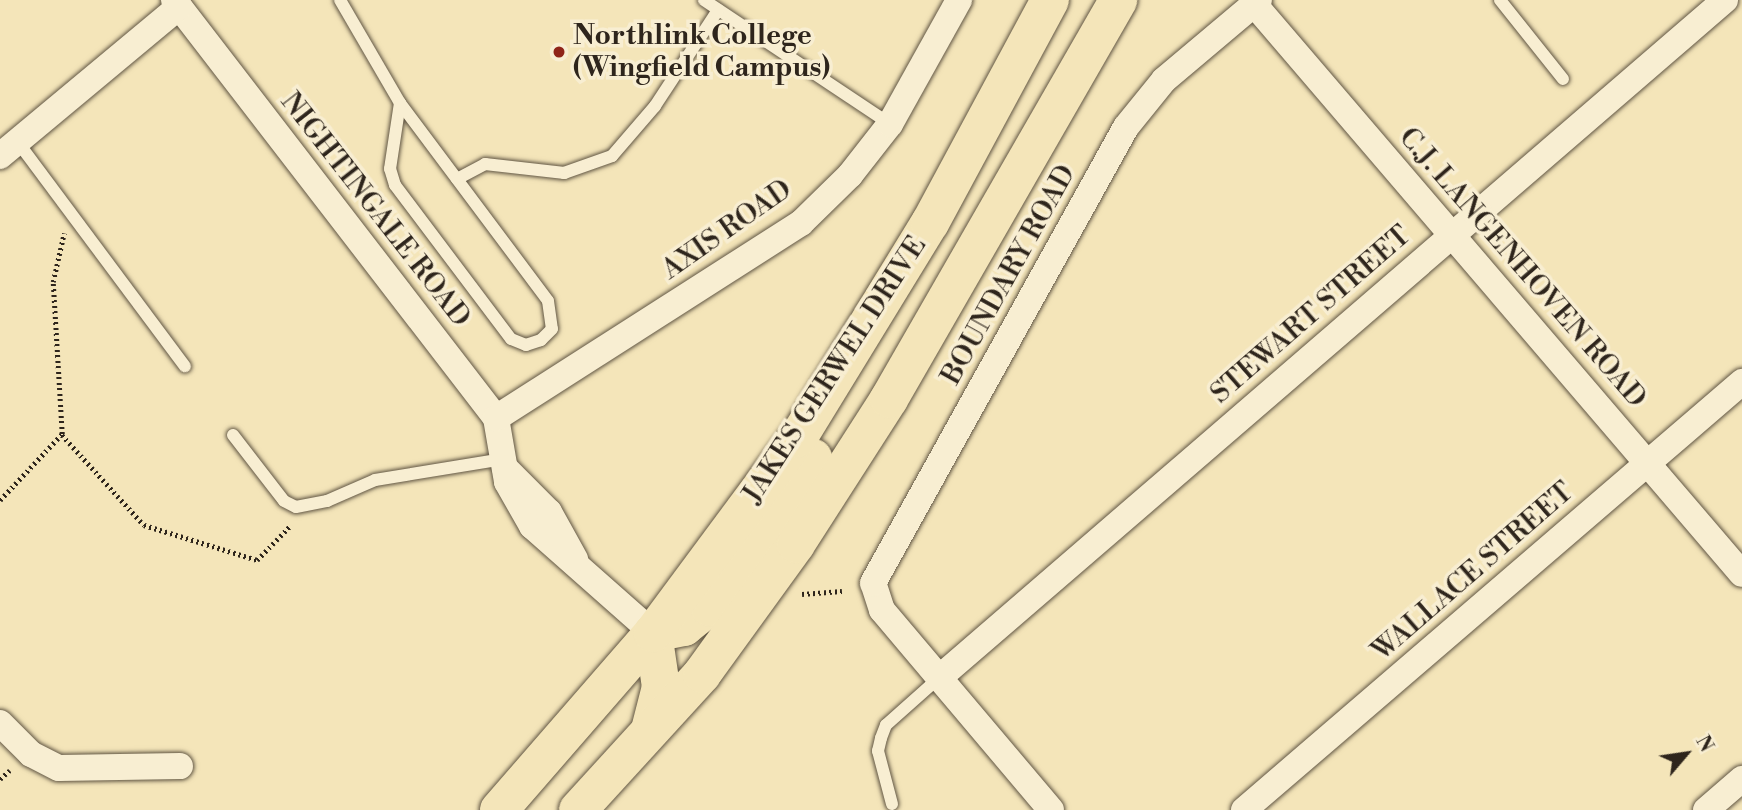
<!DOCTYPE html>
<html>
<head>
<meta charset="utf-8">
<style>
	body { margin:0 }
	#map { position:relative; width:1742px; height:810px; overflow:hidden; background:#f4e5b9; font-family:"Libre Bodoni",serif }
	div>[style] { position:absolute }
	.path>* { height:4.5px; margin-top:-2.25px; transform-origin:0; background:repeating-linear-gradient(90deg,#2e251c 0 2px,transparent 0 5.5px) }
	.roads { filter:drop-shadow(0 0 2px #605543) drop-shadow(0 0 2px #605543) }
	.lane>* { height:12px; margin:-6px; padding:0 6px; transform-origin:6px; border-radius:6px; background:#f8eed2 }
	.street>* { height:26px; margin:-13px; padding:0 13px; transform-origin:13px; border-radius:13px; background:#f8eed2 }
	.highway>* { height:38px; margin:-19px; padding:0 19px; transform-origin:19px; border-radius:19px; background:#f4e5b9 }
	.dots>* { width:19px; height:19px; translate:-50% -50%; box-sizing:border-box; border:4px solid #f8eed2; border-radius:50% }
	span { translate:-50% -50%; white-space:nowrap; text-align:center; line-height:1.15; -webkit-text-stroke:7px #f8eed2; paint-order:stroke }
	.poi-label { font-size:28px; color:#2e251c; font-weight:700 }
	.left { translate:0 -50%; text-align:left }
	.street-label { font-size:28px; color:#2e251c }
	.north { position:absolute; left:1651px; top:719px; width:70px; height:70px; -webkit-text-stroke:5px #f8eed2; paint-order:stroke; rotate:61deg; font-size:19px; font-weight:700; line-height:28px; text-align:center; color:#2e251c }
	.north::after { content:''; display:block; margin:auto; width:24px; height:32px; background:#2e251c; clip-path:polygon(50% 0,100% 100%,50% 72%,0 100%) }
</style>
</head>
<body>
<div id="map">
	<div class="path">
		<div style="left:62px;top:435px;width:122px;rotate:47.7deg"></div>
		<div style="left:144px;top:525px;width:118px;rotate:17.2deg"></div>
		<div style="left:257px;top:560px;width:49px;rotate:-45.8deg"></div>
		<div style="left:0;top:500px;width:91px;rotate:-46.8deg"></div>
		<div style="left:62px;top:434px;width:152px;rotate:-93.4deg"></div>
		<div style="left:53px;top:282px;width:50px;rotate:-77.3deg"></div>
		<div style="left:802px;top:594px;width:40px;rotate:-4.3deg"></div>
		<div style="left:0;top:779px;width:13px;rotate:-42deg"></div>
	</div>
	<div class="roads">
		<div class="lane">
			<div style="left:340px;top:0;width:119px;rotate:59.8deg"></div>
			<div style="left:400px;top:103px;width:247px;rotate:53.2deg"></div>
			<div style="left:548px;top:301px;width:28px;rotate:82deg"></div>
			<div style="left:552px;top:329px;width:16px;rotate:135deg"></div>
			<div style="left:541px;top:340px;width:16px;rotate:162deg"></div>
			<div style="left:526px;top:345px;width:16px;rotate:-158deg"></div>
			<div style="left:511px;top:339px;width:193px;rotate:-127deg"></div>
			<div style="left:395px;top:185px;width:17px;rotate:-107deg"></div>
			<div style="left:390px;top:169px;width:67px;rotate:-81.4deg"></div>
			<div style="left:704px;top:0;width:224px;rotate:33.7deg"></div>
			<div style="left:1500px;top:0;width:101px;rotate:51.4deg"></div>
			<div style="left:17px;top:141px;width:281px;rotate:53.3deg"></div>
			<div style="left:457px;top:179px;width:32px;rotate:-28deg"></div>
			<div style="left:485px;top:164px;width:80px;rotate:6.5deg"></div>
			<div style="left:564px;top:173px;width:51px;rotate:-19.5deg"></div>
			<div style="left:612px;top:156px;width:66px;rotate:-49.3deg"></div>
			<div style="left:655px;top:106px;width:115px;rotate:-56.7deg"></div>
			<div style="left:233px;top:435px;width:83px;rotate:52.3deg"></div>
			<div style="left:284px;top:501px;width:13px;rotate:27deg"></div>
			<div style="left:296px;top:507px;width:32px;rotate:-11deg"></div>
			<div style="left:327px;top:501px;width:52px;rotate:-23.6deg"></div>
			<div style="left:375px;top:480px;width:130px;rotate:-9.3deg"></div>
			<div style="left:892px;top:804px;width:55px;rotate:-104.8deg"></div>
			<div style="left:878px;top:751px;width:13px;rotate:-77deg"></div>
			<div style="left:881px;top:738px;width:14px;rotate:-69deg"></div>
			<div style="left:886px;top:725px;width:71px;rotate:-41.6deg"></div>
		</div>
		<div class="street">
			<div style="left:174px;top:0;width:528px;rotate:52.39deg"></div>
			<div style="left:496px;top:418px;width:65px;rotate:80.2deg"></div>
			<div style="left:507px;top:482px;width:51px;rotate:60.4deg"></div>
			<div style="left:532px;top:526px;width:162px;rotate:41.5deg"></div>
			<div style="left:1254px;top:4px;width:750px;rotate:49.43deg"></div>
			<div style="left:0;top:156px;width:233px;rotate:-39.8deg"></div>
			<div style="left:496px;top:418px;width:362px;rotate:-32.6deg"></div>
			<div style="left:801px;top:223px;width:69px;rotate:-44.4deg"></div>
			<div style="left:850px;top:175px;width:65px;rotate:-51.9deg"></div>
			<div style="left:890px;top:124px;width:142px;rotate:-60.9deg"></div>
			<div style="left:505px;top:468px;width:62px;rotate:45deg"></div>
			<div style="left:549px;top:512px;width:54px;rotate:61deg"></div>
			<div style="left:939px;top:678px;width:1038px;rotate:-40.78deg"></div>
			<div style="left:0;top:723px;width:44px;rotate:45deg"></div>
			<div style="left:31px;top:754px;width:31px;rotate:27deg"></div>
			<div style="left:59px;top:768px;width:121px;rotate:-0.9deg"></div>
			<div style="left:1051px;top:810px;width:262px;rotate:-130.2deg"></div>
			<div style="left:882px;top:610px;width:28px;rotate:-108deg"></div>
			<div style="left:873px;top:583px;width:521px;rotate:-60.98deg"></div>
			<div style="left:1126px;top:127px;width:60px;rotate:-51deg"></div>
			<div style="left:1164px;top:80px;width:124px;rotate:-40.1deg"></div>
			<div style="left:1244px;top:810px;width:657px;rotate:-40.68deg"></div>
			<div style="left:1706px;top:810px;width:48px;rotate:-40.7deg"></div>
		</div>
		<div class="highway">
			<div style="left:653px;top:633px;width:32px;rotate:-11deg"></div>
			<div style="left:684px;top:627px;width:32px;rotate:-39deg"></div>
			<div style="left:709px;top:607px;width:182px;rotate:-55.1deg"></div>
			<div style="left:650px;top:730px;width:44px;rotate:-75.7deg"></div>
			<div style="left:661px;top:687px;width:55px;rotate:-98.4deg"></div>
			<div style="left:499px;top:810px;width:235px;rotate:-49deg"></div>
			<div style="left:653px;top:633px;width:243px;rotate:-53.4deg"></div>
			<div style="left:798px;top:438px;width:252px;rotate:-58.5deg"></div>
			<div style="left:930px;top:223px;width:253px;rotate:-61.7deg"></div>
			<div style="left:578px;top:810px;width:184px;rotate:-47.6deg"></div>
			<div style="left:702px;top:674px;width:160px;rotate:-54.1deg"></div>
			<div style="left:796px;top:544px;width:172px;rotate:-57.3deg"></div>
			<div style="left:889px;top:399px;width:460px;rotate:-60.1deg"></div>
		</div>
	</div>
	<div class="dots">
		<div style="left:559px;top:52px;background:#8f2418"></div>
	</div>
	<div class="poi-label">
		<span class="left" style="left:573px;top:52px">Northlink College<br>(Wingfield Campus)</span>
	</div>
	<div class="street-label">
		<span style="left:375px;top:210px;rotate:52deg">NIGHTINGALE ROAD</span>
		<span style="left:727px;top:230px;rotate:-35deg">AXIS ROAD</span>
		<span style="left:1522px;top:268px;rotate:49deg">C.J. LANGENHOVEN ROAD</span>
		<span style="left:1009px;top:275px;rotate:-61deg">BOUNDARY ROAD</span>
		<span style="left:1311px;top:315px;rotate:-41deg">STEWART STREET</span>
		<span style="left:835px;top:370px;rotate:-57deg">JAKES GERWEL DRIVE</span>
		<span style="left:1473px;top:572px;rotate:-41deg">WALLACE STREET</span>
	</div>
	<div class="north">N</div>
</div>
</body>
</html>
